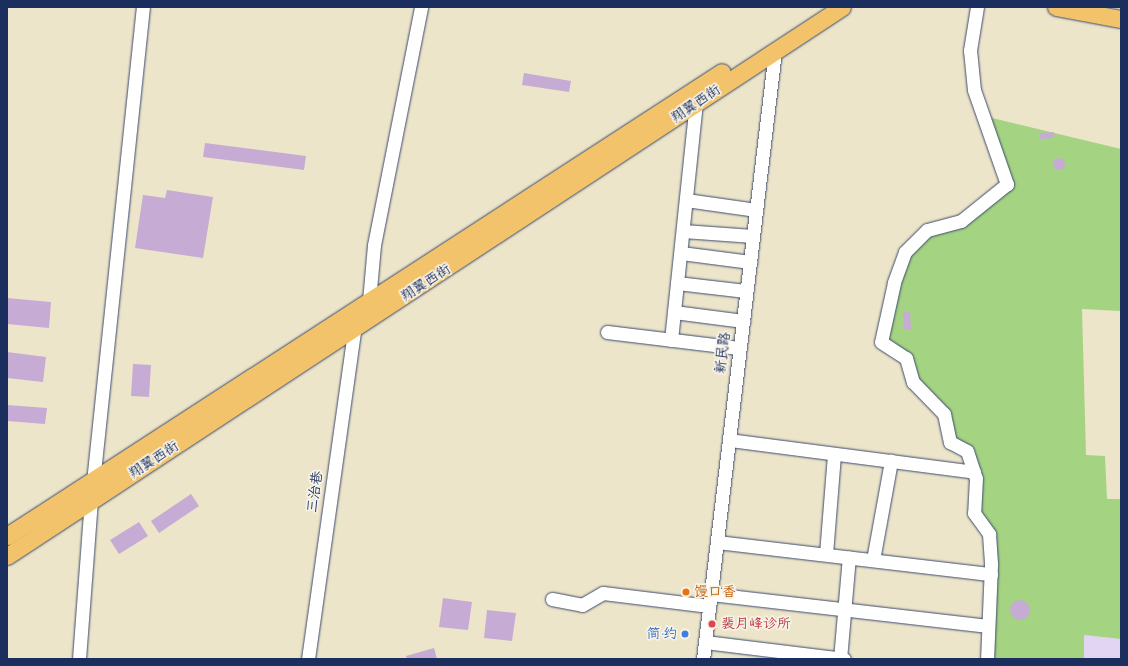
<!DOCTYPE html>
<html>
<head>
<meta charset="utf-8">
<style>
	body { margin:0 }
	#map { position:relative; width:1128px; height:666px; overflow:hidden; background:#ede5c9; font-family:Caveat,"LXGW WenKai TC",sans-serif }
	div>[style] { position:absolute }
	.built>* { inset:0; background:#e2d4f3 }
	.green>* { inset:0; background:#a4d382 }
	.building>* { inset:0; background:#c6abd5 }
	.round { border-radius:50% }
	.roads { filter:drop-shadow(0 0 1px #3a4a6e) drop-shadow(0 0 1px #3a4a6e) }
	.minor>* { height:13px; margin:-6.5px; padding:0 6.5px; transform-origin:6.5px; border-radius:6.5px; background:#fff }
	.major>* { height:17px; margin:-8.5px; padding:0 8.5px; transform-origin:8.5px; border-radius:8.5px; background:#f2c36a }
	.dots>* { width:11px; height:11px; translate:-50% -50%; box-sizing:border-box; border:2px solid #f7f3e8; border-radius:50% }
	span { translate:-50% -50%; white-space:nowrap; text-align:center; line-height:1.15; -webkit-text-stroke:3.5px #f7f3e8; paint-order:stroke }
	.street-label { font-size:14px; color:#1b2f5e }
	.food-label { font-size:14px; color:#c56008 }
	.left { translate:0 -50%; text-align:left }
	.health-label { font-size:14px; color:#be3a42 }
	.shop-label { font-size:14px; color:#366cbe }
	.right { translate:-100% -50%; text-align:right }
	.frame { position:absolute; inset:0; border:8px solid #1b2f5e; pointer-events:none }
</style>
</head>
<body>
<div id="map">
	<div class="built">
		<div style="clip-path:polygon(1084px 635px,1121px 639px,1121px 659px,1084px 659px)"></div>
	</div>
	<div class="green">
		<div style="clip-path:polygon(988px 117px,1121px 149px,1121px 311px,1082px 309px,1086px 455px,1105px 456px,1107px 499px,1121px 499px,1121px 639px,1084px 635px,1084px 659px,987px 659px,988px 530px,974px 513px,967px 451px,950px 442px,945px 415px,910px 379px,905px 353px,881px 342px,914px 242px,957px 229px,1009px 191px)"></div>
	</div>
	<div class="building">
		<div style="clip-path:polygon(524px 73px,571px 81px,569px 92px,522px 85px)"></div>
		<div style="clip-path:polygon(1054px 132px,1054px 138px,1040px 139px,1040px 133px)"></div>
		<div style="clip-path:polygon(205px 143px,306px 156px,304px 170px,203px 157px)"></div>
		<div class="round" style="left:1053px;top:158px;width:12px;height:12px"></div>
		<div style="clip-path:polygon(167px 190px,213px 197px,203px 258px,135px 248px,143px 195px,165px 198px)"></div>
		<div style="clip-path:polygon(7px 298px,51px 302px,49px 328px,7px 324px)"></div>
		<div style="clip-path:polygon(903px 312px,910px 312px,911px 329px,904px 330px)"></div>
		<div style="clip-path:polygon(7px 352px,46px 357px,43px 382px,7px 378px)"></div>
		<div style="clip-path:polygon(133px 364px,151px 365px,149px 397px,131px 396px)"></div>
		<div style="clip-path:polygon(7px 405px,47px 408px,45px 424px,7px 421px)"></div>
		<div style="clip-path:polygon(191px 494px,199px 506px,159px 533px,151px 521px)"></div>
		<div style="clip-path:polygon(139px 522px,148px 536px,119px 554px,110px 540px)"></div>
		<div style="clip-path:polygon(443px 598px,472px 602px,468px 630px,439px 627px)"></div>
		<div class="round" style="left:1010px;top:600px;width:20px;height:20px"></div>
		<div style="clip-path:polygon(487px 610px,516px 613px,512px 641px,484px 638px)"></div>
		<div style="clip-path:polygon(434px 648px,437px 659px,407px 659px,406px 656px)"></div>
	</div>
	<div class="roads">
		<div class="minor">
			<div style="left:977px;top:7px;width:44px;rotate:99.2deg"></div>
			<div style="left:970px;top:50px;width:40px;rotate:84.3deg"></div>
			<div style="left:974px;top:90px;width:100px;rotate:70.7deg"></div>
			<div style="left:1007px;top:184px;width:59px;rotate:141.2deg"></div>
			<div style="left:961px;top:221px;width:35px;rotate:165deg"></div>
			<div style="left:927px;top:230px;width:31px;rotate:135deg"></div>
			<div style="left:905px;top:252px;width:33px;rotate:110deg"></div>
			<div style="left:894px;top:283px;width:60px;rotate:102.4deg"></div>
			<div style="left:881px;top:342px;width:30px;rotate:33deg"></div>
			<div style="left:906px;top:358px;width:25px;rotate:74deg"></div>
			<div style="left:913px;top:382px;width:45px;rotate:45.9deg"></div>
			<div style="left:944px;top:414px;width:29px;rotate:78deg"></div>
			<div style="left:950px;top:442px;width:19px;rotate:28deg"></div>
			<div style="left:967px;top:451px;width:28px;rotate:72deg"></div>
			<div style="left:976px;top:478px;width:35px;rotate:93deg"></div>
			<div style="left:974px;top:513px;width:26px;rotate:54deg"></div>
			<div style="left:989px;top:534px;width:31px;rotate:86deg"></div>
			<div style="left:991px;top:565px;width:94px;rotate:92.4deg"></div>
			<div style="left:686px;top:200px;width:71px;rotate:8.1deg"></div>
			<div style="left:683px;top:231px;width:70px;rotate:4.1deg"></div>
			<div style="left:681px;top:253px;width:70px;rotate:7.4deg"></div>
			<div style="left:677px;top:283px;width:69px;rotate:6.6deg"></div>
			<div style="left:369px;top:301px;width:56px;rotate:-84.9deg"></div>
			<div style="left:374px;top:245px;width:243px;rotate:-78.8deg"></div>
			<div style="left:674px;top:312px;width:70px;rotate:7.4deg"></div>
			<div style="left:607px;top:332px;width:133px;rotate:6.9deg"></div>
			<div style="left:671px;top:340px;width:237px;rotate:-84deg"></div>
			<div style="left:729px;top:440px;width:247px;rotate:7.4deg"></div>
			<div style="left:717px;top:542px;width:276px;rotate:6.7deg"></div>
			<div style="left:826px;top:554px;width:100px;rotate:-85.4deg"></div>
			<div style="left:873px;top:560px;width:101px;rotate:-79.7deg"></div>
			<div style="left:711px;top:594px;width:279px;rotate:6.6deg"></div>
			<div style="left:552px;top:599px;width:31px;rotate:11deg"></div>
			<div style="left:582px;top:605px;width:24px;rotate:-30deg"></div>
			<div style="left:603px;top:593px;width:107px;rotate:7deg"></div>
			<div style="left:705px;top:642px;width:140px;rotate:7deg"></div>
			<div style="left:79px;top:659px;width:158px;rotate:-85.7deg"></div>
			<div style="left:91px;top:501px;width:497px;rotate:-84deg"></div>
			<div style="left:308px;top:659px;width:332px;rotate:-82deg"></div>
			<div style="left:703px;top:659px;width:612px;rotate:-83.25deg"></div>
			<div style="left:840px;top:659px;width:102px;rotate:-85deg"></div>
		</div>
		<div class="major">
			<div style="left:1056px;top:7px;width:66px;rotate:10.5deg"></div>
			<div style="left:7px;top:536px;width:852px;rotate:-32.98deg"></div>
			<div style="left:7px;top:556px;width:999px;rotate:-33.32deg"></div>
		</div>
	</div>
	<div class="dots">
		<div style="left:686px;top:592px;background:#e8710a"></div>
		<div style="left:712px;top:624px;background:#e0444e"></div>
		<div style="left:685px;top:634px;background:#3f7fe0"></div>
	</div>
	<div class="street-label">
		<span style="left:696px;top:104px;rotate:-34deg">翔翼西街</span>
		<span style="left:426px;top:283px;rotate:-33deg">翔翼西街</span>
		<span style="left:723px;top:353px;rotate:-83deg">新民路</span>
		<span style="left:154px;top:460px;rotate:-33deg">翔翼西街</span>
		<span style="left:315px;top:492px;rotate:-82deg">三治巷</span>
	</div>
	<div class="food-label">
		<span class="left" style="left:694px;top:592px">馒口香</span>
	</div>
	<div class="health-label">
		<span class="left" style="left:721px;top:624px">裴月峰诊所</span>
	</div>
	<div class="shop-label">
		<span class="right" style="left:677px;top:634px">简·约</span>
	</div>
	<div class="frame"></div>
</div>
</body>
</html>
